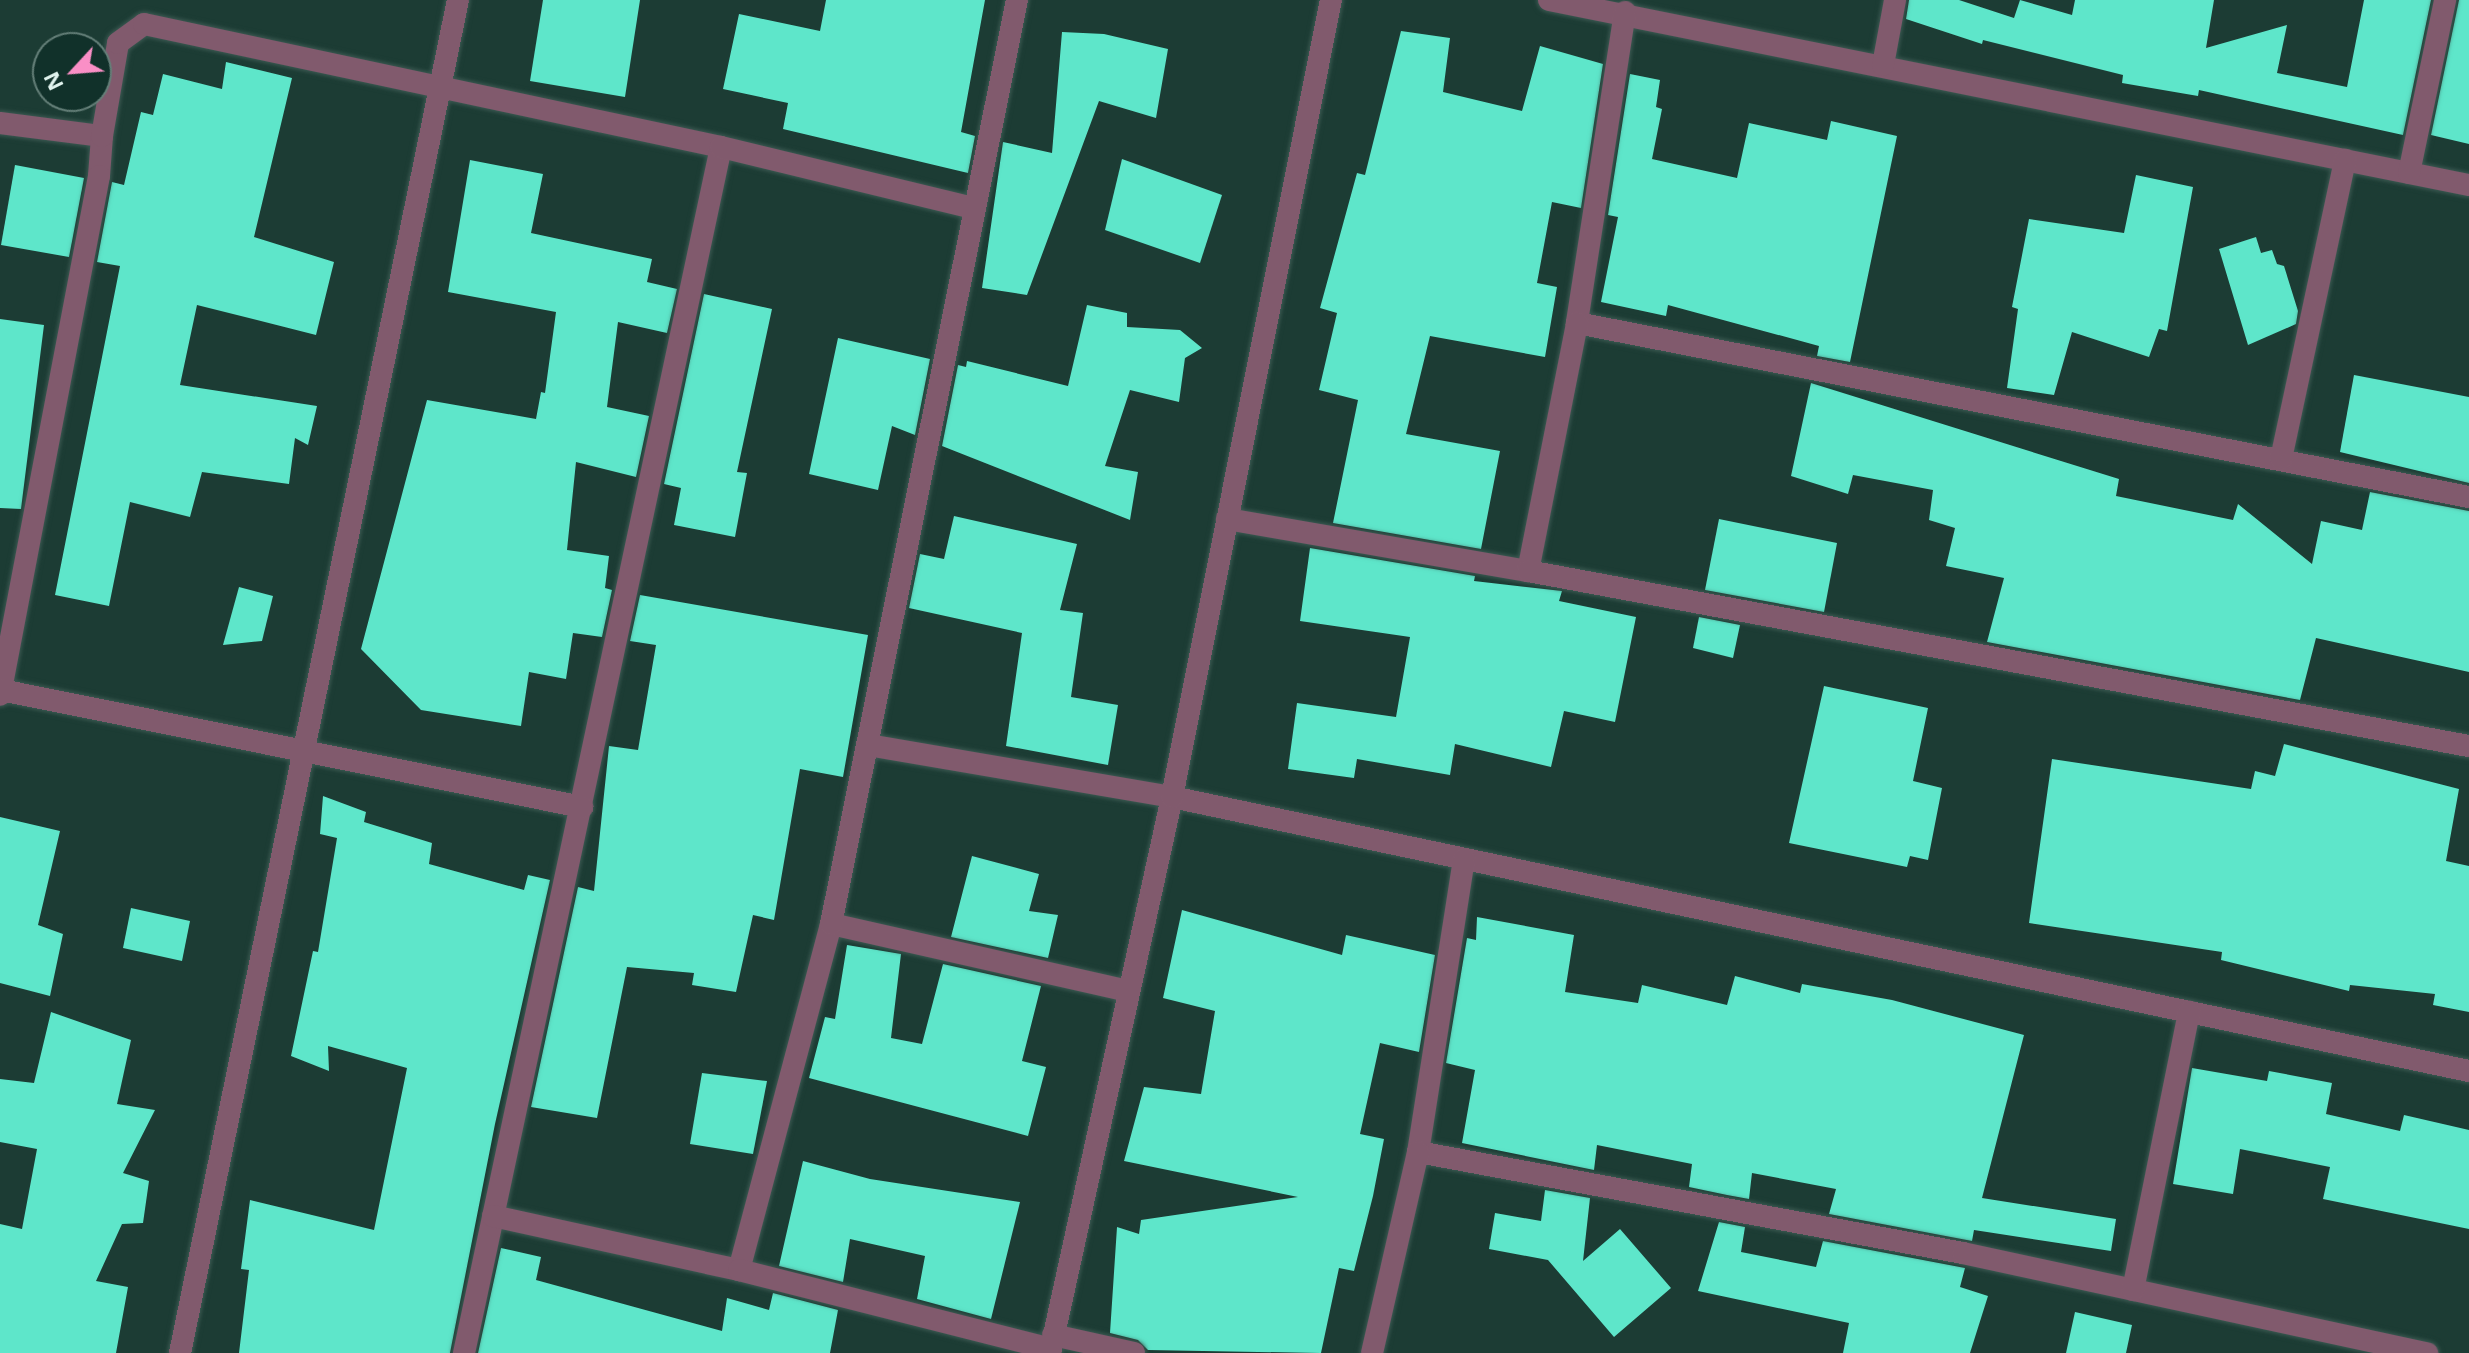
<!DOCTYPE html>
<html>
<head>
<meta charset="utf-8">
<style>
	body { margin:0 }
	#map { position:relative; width:2469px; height:1353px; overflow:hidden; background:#1c3c34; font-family:"Noto Sans",sans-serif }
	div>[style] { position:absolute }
	.building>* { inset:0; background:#5ee6ca }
	.roads { filter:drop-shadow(0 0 2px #3c5952) drop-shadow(0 0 2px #3c5952) }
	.minor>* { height:22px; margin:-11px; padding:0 11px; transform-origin:11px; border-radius:11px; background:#815a6d }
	span { translate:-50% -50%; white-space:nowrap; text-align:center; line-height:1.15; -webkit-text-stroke:8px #11312a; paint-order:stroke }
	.north { position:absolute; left:32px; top:32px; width:80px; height:80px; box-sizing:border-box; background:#11312a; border:2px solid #647f78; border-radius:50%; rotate:244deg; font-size:22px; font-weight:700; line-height:32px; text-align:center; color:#e1f3ee }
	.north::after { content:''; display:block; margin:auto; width:28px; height:36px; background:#fa8fc6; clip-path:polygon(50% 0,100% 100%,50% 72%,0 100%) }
</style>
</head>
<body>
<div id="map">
	<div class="building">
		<div style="clip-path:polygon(543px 0,640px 0,625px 97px,530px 81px)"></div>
		<div style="clip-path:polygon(826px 0,985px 0,961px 132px,975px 136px,968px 173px,783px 129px,788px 103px,723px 89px,739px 14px,820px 31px)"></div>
		<div style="clip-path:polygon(1909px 0,1959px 0,2014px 18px,2020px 0,2072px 15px,2075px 0,2214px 0,2206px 48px,2287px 25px,2277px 73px,2347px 87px,2364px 0,2431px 0,2403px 135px,2199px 90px,2198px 96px,2122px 83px,2123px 75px,1983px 40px,1982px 44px,1906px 19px)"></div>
		<div style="clip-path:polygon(2459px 0,2469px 0,2469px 144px,2431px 135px)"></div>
		<div style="clip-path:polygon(1401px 31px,1450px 38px,1443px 92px,1522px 111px,1540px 46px,1603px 64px,1581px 208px,1552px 202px,1537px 283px,1557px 287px,1545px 357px,1430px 336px,1406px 434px,1500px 451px,1481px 549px,1333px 523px,1358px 400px,1319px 390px,1337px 313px,1320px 308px,1357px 173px,1365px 175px)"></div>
		<div style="clip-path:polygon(1062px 32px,1104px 34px,1168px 49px,1156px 118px,1099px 101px,1027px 295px,982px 288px,1003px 142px,1052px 153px)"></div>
		<div style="clip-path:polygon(226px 62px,292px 78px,254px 237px,334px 262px,316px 335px,197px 305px,180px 385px,317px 406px,308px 445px,295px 438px,289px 484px,202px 472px,190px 517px,130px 502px,109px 606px,55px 595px,120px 266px,97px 262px,112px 182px,124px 185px,141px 112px,153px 115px,163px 74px,222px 89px)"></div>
		<div style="clip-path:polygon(1630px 74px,1660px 80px,1656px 107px,1662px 109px,1652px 159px,1737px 178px,1749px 123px,1827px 140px,1831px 121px,1897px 136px,1850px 362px,1817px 356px,1819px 346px,1668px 305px,1666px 316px,1601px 302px,1618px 217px,1608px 215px)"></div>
		<div style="clip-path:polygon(1122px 159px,1222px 195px,1200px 263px,1105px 230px)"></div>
		<div style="clip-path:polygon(470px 160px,543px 174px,531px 233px,652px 259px,647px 282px,677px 289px,667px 333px,618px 322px,607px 407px,649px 416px,636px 477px,576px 462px,567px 550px,609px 556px,605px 588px,612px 590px,602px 637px,573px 633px,566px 679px,529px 672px,521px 726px,421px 710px,361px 649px,427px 400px,536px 419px,541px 392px,545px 393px,556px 312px,448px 292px)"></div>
		<div style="clip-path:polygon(15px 165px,84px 178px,69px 257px,1px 245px)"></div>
		<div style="clip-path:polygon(2136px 175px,2193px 187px,2167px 331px,2159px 329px,2149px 357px,2072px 332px,2054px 395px,2007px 388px,2018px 309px,2012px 307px,2029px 219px,2124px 233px)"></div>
		<div style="clip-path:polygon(2256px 237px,2261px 253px,2272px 250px,2277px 264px,2284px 266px,2298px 311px,2296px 324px,2248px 345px,2219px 249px)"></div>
		<div style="clip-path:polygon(704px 294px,772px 309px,737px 472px,747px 473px,735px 537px,674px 525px,681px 488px,664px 484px)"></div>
		<div style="clip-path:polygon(1087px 305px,1127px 313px,1127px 327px,1180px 330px,1202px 348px,1185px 358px,1179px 402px,1130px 390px,1105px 466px,1138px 472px,1130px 520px,942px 446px,958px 365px,966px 367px,967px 361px,1068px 386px)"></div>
		<div style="clip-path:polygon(0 319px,44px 325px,21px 509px,0 508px)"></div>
		<div style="clip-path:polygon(838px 338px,930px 359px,915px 435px,892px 426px,878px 490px,809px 474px)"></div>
		<div style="clip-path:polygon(2354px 375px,2469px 397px,2469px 483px,2340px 452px)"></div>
		<div style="clip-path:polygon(1811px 383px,2119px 479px,2116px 496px,2233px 520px,2238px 504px,2312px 564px,2321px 521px,2362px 530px,2370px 492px,2469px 511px,2469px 672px,2316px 638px,2300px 700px,1987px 642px,2004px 578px,1946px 566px,1955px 528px,1929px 520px,1933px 490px,1853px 475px,1848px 494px,1791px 476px)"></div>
		<div style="clip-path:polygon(954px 516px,1077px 544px,1060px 610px,1083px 613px,1071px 697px,1118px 705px,1108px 765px,1006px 746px,1022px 633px,909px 608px,920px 554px,944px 559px)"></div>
		<div style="clip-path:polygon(1719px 519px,1837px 543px,1824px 612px,1705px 590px)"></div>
		<div style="clip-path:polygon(1310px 548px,1475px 576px,1474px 581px,1562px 591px,1559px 601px,1636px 617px,1615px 722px,1564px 711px,1551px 767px,1455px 744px,1450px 775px,1357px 759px,1354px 778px,1288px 769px,1297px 703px,1396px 717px,1410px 637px,1300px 621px)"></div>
		<div style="clip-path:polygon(239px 587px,273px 596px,262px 641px,223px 645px)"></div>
		<div style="clip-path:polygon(640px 595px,868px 635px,843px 777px,800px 769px,774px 920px,753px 915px,736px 992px,692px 985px,694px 973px,627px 967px,597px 1118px,531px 1107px,578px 887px,594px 891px,609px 746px,638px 750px,656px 645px,630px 641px)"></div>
		<div style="clip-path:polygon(1699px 617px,1740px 625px,1733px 658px,1693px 648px)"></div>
		<div style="clip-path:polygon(1824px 686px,1928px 708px,1913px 781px,1942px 788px,1928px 860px,1910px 856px,1907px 867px,1789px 843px)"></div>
		<div style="clip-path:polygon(2284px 744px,2459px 789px,2446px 861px,2469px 866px,2469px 1012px,2433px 1005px,2435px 994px,2350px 985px,2349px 991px,2221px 960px,2222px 952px,2029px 923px,2052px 759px,2251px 789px,2255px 771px,2275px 776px)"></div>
		<div style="clip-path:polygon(323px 796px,366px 812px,364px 822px,432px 843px,429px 864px,524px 890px,528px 875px,550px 880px,495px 1124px,450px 1353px,239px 1353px,249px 1270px,241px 1269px,250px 1200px,374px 1230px,407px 1068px,328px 1046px,329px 1071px,291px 1056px,313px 951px,318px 952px,337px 838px,320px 834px)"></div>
		<div style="clip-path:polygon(0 817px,60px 831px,38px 925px,63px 934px,50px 996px,0 983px)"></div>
		<div style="clip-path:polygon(972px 856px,1039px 874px,1029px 911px,1058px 915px,1048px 958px,951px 937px)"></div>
		<div style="clip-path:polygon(131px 908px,190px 921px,182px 961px,123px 948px)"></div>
		<div style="clip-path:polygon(1182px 910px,1342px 955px,1346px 935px,1435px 955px,1419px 1052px,1380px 1043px,1360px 1134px,1384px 1139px,1373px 1196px,1354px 1271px,1339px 1268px,1321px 1353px,1148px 1350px,1138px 1340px,1110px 1333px,1117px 1227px,1139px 1234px,1141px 1220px,1298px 1197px,1124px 1161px,1144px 1087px,1201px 1094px,1215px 1011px,1163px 998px)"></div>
		<div style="clip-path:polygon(1477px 917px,1574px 935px,1565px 992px,1638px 1003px,1642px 985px,1727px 1005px,1735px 976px,1800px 993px,1802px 984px,1892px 1000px,2024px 1035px,1982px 1198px,2116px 1219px,2111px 1251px,1974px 1230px,1972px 1241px,1829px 1214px,1836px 1189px,1752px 1173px,1749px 1199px,1727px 1195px,1689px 1187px,1692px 1164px,1597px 1145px,1594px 1170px,1462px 1143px,1475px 1070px,1446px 1063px,1467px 938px,1476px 940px)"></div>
		<div style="clip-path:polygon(847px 945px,901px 954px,891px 1038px,922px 1044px,943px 964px,1041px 986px,1022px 1061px,1046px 1067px,1028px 1136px,809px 1078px,825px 1017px,835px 1019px)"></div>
		<div style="clip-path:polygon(51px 1012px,131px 1040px,117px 1104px,155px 1110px,123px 1173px,149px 1181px,143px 1223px,122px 1224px,96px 1281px,128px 1287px,116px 1353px,0 1353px,0 1224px,22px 1229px,37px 1149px,0 1142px,0 1079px,34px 1083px)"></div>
		<div style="clip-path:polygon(2192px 1068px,2267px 1081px,2269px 1071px,2332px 1083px,2326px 1114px,2400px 1131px,2404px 1115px,2469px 1130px,2469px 1229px,2323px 1199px,2330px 1167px,2240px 1149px,2233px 1194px,2173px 1184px)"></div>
		<div style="clip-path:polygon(702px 1073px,767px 1081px,753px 1154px,690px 1144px)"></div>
		<div style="clip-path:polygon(803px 1161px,870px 1179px,1020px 1202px,991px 1319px,917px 1299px,925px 1256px,850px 1239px,843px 1282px,779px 1266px)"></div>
		<div style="clip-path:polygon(1545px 1190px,1590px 1198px,1583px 1261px,1620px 1229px,1671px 1288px,1614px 1337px,1548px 1260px,1489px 1249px,1495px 1213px,1541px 1221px)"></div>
		<div style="clip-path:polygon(1719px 1222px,1745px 1227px,1741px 1252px,1816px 1267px,1823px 1241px,1965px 1268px,1960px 1287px,1988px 1296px,1970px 1353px,1843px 1353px,1849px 1323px,1698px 1291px)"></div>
		<div style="clip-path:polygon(501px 1248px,541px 1257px,536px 1280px,722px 1331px,727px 1298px,769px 1310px,773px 1293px,838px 1310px,830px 1353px,478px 1353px)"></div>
		<div style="clip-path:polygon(2075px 1312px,2132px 1325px,2126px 1353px,2066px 1353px)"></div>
	</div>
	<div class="roads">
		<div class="minor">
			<div style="left:1549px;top:0;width:938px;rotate:11.37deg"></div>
			<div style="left:1625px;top:12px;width:315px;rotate:98.8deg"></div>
			<div style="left:1577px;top:323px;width:909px;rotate:11.04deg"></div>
			<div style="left:1883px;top:65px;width:66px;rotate:-79.5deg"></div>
			<div style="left:0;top:123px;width:103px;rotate:7.3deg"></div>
			<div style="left:102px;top:136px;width:40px;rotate:94.3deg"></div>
			<div style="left:99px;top:176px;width:528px;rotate:100.8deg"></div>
			<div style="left:102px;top:136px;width:94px;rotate:-80.2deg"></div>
			<div style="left:118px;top:43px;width:32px;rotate:-36deg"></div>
			<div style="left:144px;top:24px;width:590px;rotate:12.03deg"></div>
			<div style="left:721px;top:147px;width:1233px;rotate:102.03deg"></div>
			<div style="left:721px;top:147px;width:259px;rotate:13.6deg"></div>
			<div style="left:2409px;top:173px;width:177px;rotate:-78.2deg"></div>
			<div style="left:2281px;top:459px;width:306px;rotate:-77.9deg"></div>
			<div style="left:1227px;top:519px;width:305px;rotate:9.8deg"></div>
			<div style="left:1528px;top:571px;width:253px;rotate:-78.8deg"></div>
			<div style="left:1528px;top:571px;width:957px;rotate:10.54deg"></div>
			<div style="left:1px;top:690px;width:593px;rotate:11.39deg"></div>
			<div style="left:868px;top:745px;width:308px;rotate:9.7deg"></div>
			<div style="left:1172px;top:797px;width:1326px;rotate:11.93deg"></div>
			<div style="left:1464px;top:859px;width:297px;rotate:98.9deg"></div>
			<div style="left:1418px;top:1152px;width:554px;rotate:10.5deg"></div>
			<div style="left:1963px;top:1253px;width:475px;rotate:12.2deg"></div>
			<div style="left:831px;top:924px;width:305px;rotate:12.7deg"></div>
			<div style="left:493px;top:1216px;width:252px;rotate:12.4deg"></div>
			<div style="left:739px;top:1270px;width:358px;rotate:-75.1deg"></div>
			<div style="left:831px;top:924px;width:943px;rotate:-78.62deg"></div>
			<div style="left:739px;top:1270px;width:322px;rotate:14.2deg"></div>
			<div style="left:2133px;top:1290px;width:284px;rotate:-78.6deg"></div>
			<div style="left:1053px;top:1335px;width:83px;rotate:12.5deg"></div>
			<div style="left:180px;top:1353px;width:1381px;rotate:-78.39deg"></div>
			<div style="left:1050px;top:1353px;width:569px;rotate:-77.62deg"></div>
			<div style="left:1172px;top:797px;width:813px;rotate:-78.72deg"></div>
			<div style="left:1372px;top:1353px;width:206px;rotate:-77.1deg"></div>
		</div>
	</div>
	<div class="north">N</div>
</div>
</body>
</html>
